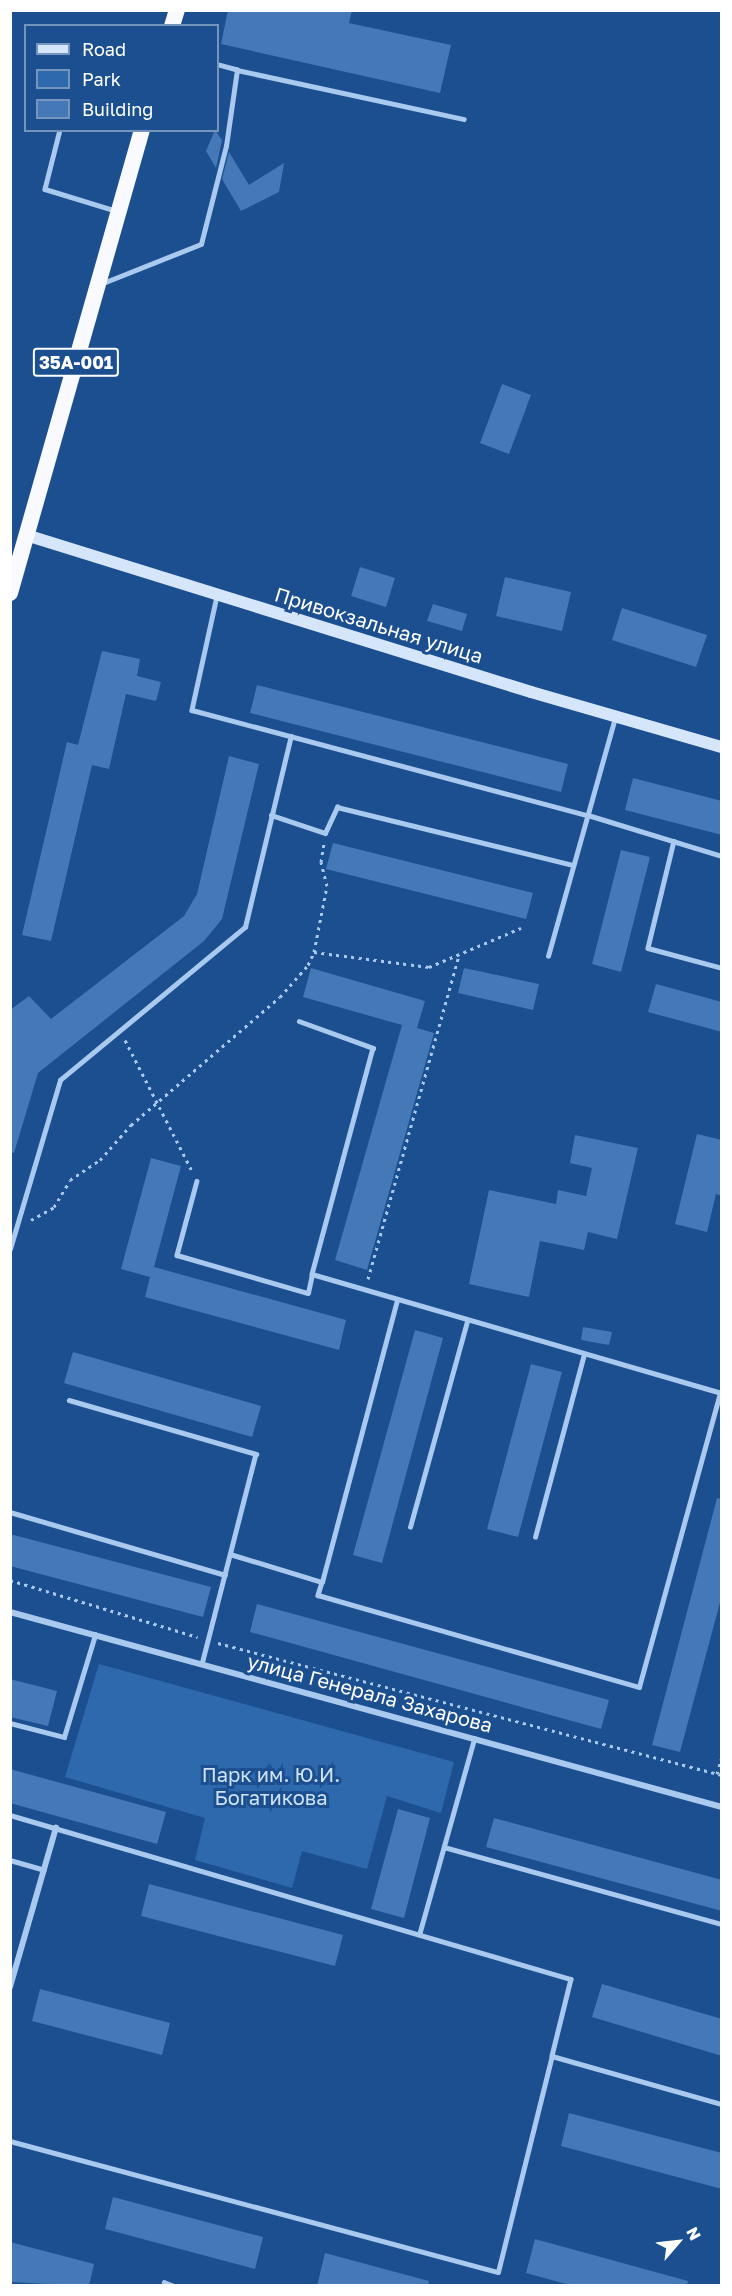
<!DOCTYPE html>
<html>
<head>
<meta charset="utf-8">
<style>
	body { margin:0 }
	#map { position:relative; width:732px; height:2296px; overflow:hidden; background:#1b4f8f; font-family:"Golos Text",sans-serif }
	div>[style] { position:absolute }
	.green>* { inset:0; background:#2e69ad }
	.building>* { inset:0; background:#4478b7 }
	.path>* { height:3px; margin-top:-1.5px; transform-origin:0; background:repeating-linear-gradient(90deg,#a9c9ee 0 3px,transparent 0 7.5px) }
	.service>* { height:4.5px; margin:-2.25px; padding:0 2.25px; transform-origin:2.25px; border-radius:2.25px; background:#a9c9ee }
	.minor>* { height:6px; margin:-3px; padding:0 3px; transform-origin:3px; border-radius:3px; background:#a9c9ee }
	.secondary>* { height:12px; margin:-6px; padding:0 6px; transform-origin:6px; border-radius:6px; background:#d6e6fa }
	.trunk>* { height:16px; margin:-8px; padding:0 8px; transform-origin:8px; border-radius:8px; background:#f8faff }
	span { translate:-50% -50%; white-space:nowrap; text-align:center; line-height:1.15; -webkit-text-stroke:6px #1b4f8f; paint-order:stroke }
	.shield-label span { padding:2px 4px; background:#1b4f8f; border:2px solid; border-radius:4px; -webkit-text-stroke-width:0 }
	.shield-label { font-size:18px; color:#fff; font-weight:700 }
	.street-label { font-size:20px; color:#fff }
	.park-label { font-size:20px; color:#cfe3fa }
	.frame { position:absolute; inset:0; border:12px solid #fff; pointer-events:none }
	.legend { position:absolute; left:24px; top:24px; width:195px; height:108px; box-sizing:border-box; background:#1b4f8f; border:2px solid #7695bc; margin:0; padding:8px 10px; list-style:none; font-size:18px; color:#fff }
	.legend li { display:flex; align-items:center; gap:12px; height:30px }
	.legend b { width:30px; border:2px solid #7695bc }
	.north { position:absolute; left:648px; top:2212px; width:60px; height:60px; -webkit-text-stroke:4px #1b4f8f; paint-order:stroke; rotate:62deg; font-size:16px; font-weight:700; line-height:24px; text-align:center; color:#fff }
	.north::after { content:''; display:block; margin:auto; width:21px; height:27px; background:#fff; clip-path:polygon(50% 0,100% 100%,50% 72%,0 100%) }
</style>
</head>
<body>
<div id="map">
	<div class="green">
		<div style="clip-path:polygon(99px 1664px,454px 1762px,441px 1813px,387px 1796px,367px 1869px,302px 1851px,292px 1888px,195px 1860px,205px 1818px,65px 1777px)"></div>
	</div>
	<div class="building">
		<div style="clip-path:polygon(228px 10px,352px 10px,349px 23px,451px 45px,440px 93px,221px 44px)"></div>
		<div style="clip-path:polygon(215px 130px,222px 140px,216px 168px,206px 151px)"></div>
		<div style="clip-path:polygon(229px 152px,249px 185px,284px 163px,279px 192px,241px 211px,222px 179px)"></div>
		<div style="clip-path:polygon(502px 384px,531px 395px,509px 454px,480px 443px)"></div>
		<div style="clip-path:polygon(360px 567px,395px 578px,386px 607px,351px 596px)"></div>
		<div style="clip-path:polygon(505px 577px,571px 592px,562px 631px,496px 616px)"></div>
		<div style="clip-path:polygon(433px 604px,467px 614px,462px 631px,427px 621px)"></div>
		<div style="clip-path:polygon(622px 608px,707px 635px,696px 667px,612px 640px)"></div>
		<div style="clip-path:polygon(102px 651px,140px 659px,137px 676px,161px 682px,156px 701px,126px 694px,109px 769px,92px 765px,51px 941px,22px 935px,67px 742px,78px 745px)"></div>
		<div style="clip-path:polygon(257px 685px,568px 764px,561px 792px,250px 713px)"></div>
		<div style="clip-path:polygon(229px 756px,259px 764px,222px 919px,204px 941px,38px 1073px,14px 1153px,10px 1152px,10px 1010px,29px 996px,51px 1019px,184px 916px,197px 894px)"></div>
		<div style="clip-path:polygon(633px 778px,722px 801px,722px 835px,625px 810px)"></div>
		<div style="clip-path:polygon(333px 843px,533px 893px,526px 919px,326px 869px)"></div>
		<div style="clip-path:polygon(621px 850px,650px 857px,621px 972px,592px 964px)"></div>
		<div style="clip-path:polygon(311px 968px,425px 1001px,417px 1028px,434px 1033px,367px 1270px,335px 1260px,402px 1025px,303px 997px)"></div>
		<div style="clip-path:polygon(464px 968px,539px 984px,533px 1010px,458px 993px)"></div>
		<div style="clip-path:polygon(656px 984px,722px 1002px,722px 1032px,648px 1012px)"></div>
		<div style="clip-path:polygon(697px 1134px,722px 1140px,722px 1196px,716px 1194px,707px 1232px,675px 1224px)"></div>
		<div style="clip-path:polygon(575px 1135px,638px 1148px,617px 1239px,588px 1232px,584px 1250px,540px 1241px,529px 1297px,469px 1284px,489px 1190px,556px 1204px,558px 1190px,586px 1196px,592px 1168px,570px 1163px)"></div>
		<div style="clip-path:polygon(151px 1158px,181px 1166px,154px 1267px,346px 1320px,339px 1350px,145px 1297px,150px 1277px,121px 1269px)"></div>
		<div style="clip-path:polygon(583px 1327px,612px 1332px,609px 1345px,581px 1340px)"></div>
		<div style="clip-path:polygon(415px 1330px,443px 1338px,382px 1563px,353px 1555px)"></div>
		<div style="clip-path:polygon(73px 1352px,261px 1406px,252px 1437px,64px 1383px)"></div>
		<div style="clip-path:polygon(531px 1364px,562px 1372px,518px 1537px,487px 1529px)"></div>
		<div style="clip-path:polygon(717px 1498px,722px 1499px,722px 1595px,680px 1752px,652px 1745px)"></div>
		<div style="clip-path:polygon(10px 1534px,211px 1587px,203px 1617px,10px 1566px)"></div>
		<div style="clip-path:polygon(257px 1604px,609px 1700px,601px 1729px,250px 1632px)"></div>
		<div style="clip-path:polygon(10px 1679px,57px 1691px,48px 1726px,10px 1717px)"></div>
		<div style="clip-path:polygon(10px 1769px,166px 1812px,157px 1844px,10px 1803px)"></div>
		<div style="clip-path:polygon(398px 1809px,430px 1818px,404px 1918px,371px 1909px)"></div>
		<div style="clip-path:polygon(494px 1818px,722px 1880px,722px 1911px,486px 1847px)"></div>
		<div style="clip-path:polygon(149px 1884px,343px 1935px,335px 1966px,141px 1916px)"></div>
		<div style="clip-path:polygon(602px 1984px,722px 2019px,722px 2056px,592px 2017px)"></div>
		<div style="clip-path:polygon(40px 1989px,170px 2023px,162px 2055px,32px 2021px)"></div>
		<div style="clip-path:polygon(569px 2113px,722px 2153px,722px 2189px,561px 2146px)"></div>
		<div style="clip-path:polygon(113px 2197px,263px 2237px,255px 2269px,105px 2229px)"></div>
		<div style="clip-path:polygon(535px 2239px,688px 2281px,687px 2286px,573px 2286px,526px 2273px)"></div>
		<div style="clip-path:polygon(10px 2242px,94px 2264px,89px 2286px,10px 2282px)"></div>
		<div style="clip-path:polygon(325px 2253px,429px 2281px,428px 2286px,317px 2286px)"></div>
	</div>
	<div class="path">
		<div style="left:314px;top:952px;width:116px;rotate:7.4deg"></div>
		<div style="left:429px;top:967px;width:100px;rotate:-23deg"></div>
		<div style="left:125px;top:1040px;width:149px;rotate:62.9deg"></div>
		<div style="left:31px;top:1220px;width:26px;rotate:-29deg"></div>
		<div style="left:54px;top:1207px;width:31px;rotate:-59deg"></div>
		<div style="left:70px;top:1180px;width:36px;rotate:-34deg"></div>
		<div style="left:100px;top:1160px;width:47px;rotate:-48.5deg"></div>
		<div style="left:131px;top:1125px;width:196px;rotate:-40.7deg"></div>
		<div style="left:280px;top:997px;width:43px;rotate:-48.8deg"></div>
		<div style="left:308px;top:965px;width:14px;rotate:-65deg"></div>
		<div style="left:314px;top:952px;width:67px;rotate:-78.9deg"></div>
		<div style="left:327px;top:886px;width:25px;rotate:-104deg"></div>
		<div style="left:321px;top:862px;width:20px;rotate:-81deg"></div>
		<div style="left:368px;top:1279px;width:337px;rotate:-74.3deg"></div>
		<div style="left:10px;top:1580px;width:196px;rotate:16.9deg"></div>
		<div style="left:218px;top:1643px;width:521px;rotate:14.68deg"></div>
		<div style="left:717px;top:1774px;width:19px;rotate:-74deg"></div>
	</div>
	<div class="service">
		<div style="left:237px;top:70px;width:232px;rotate:12.2deg"></div>
		<div style="left:60px;top:130px;width:61px;rotate:104.3deg"></div>
		<div style="left:45px;top:189px;width:75px;rotate:17deg"></div>
		<div style="left:103px;top:283px;width:105px;rotate:-21.7deg"></div>
		<div style="left:201px;top:244px;width:101px;rotate:-75.7deg"></div>
		<div style="left:226px;top:146px;width:77px;rotate:-81.8deg"></div>
		<div style="left:237px;top:70px;width:20px;rotate:-165deg"></div>
		<div style="left:217px;top:596px;width:117px;rotate:102.4deg"></div>
		<div style="left:192px;top:710px;width:410px;rotate:14.9deg"></div>
		<div style="left:588px;top:815px;width:140px;rotate:17deg"></div>
		<div style="left:271px;top:815px;width:57px;rotate:18.4deg"></div>
		<div style="left:325px;top:833px;width:29px;rotate:-65deg"></div>
		<div style="left:337px;top:807px;width:243px;rotate:13.8deg"></div>
		<div style="left:674px;top:841px;width:110px;rotate:103.7deg"></div>
		<div style="left:648px;top:948px;width:77px;rotate:15.1deg"></div>
		<div style="left:548px;top:956px;width:248px;rotate:-74.3deg"></div>
		<div style="left:299px;top:1021px;width:79px;rotate:20deg"></div>
		<div style="left:373px;top:1048px;width:234px;rotate:105.1deg"></div>
		<div style="left:197px;top:1181px;width:77px;rotate:105.1deg"></div>
		<div style="left:177px;top:1255px;width:136px;rotate:16.2deg"></div>
		<div style="left:308px;top:1293px;width:19px;rotate:-78deg"></div>
		<div style="left:312px;top:1274px;width:427px;rotate:16.2deg"></div>
		<div style="left:10px;top:1249px;width:176px;rotate:-73.5deg"></div>
		<div style="left:60px;top:1080px;width:240px;rotate:-39.6deg"></div>
		<div style="left:245px;top:927px;width:196px;rotate:-76.5deg"></div>
		<div style="left:69px;top:1400px;width:195px;rotate:16.1deg"></div>
		<div style="left:256px;top:1454px;width:217px;rotate:104.4deg"></div>
		<div style="left:10px;top:1512px;width:224px;rotate:16.3deg"></div>
		<div style="left:410px;top:1527px;width:214px;rotate:-74.5deg"></div>
		<div style="left:535px;top:1537px;width:189px;rotate:-75deg"></div>
		<div style="left:230px;top:1554px;width:96px;rotate:16.9deg"></div>
		<div style="left:322px;top:1582px;width:14px;rotate:107deg"></div>
		<div style="left:318px;top:1595px;width:334px;rotate:16deg"></div>
		<div style="left:639px;top:1687px;width:305px;rotate:-74.6deg"></div>
		<div style="left:322px;top:1582px;width:291px;rotate:-75.1deg"></div>
		<div style="left:10px;top:1723px;width:56px;rotate:14.5deg"></div>
		<div style="left:64px;top:1737px;width:107px;rotate:-73.1deg"></div>
		<div style="left:10px;top:1815px;width:584px;rotate:16.3deg"></div>
		<div style="left:571px;top:1979px;width:79px;rotate:103.9deg"></div>
		<div style="left:552px;top:2056px;width:177px;rotate:15.8deg"></div>
		<div style="left:444px;top:1847px;width:288px;rotate:15.5deg"></div>
		<div style="left:10px;top:1860px;width:35px;rotate:16deg"></div>
		<div style="left:419px;top:1935px;width:204px;rotate:-74.3deg"></div>
		<div style="left:10px;top:2141px;width:505px;rotate:15.03deg"></div>
		<div style="left:498px;top:2272px;width:223px;rotate:-76deg"></div>
		<div style="left:164px;top:2282px;width:11px;rotate:22deg"></div>
	</div>
	<div class="minor">
		<div style="left:10px;top:1612px;width:738px;rotate:15.32deg"></div>
		<div style="left:10px;top:1987px;width:166px;rotate:-73.9deg"></div>
	</div>
	<div class="secondary">
		<div style="left:26px;top:535px;width:529px;rotate:17.27deg"></div>
		<div style="left:531px;top:692px;width:199px;rotate:16.1deg"></div>
	</div>
	<div class="trunk">
		<div style="left:172px;top:26px;width:17px;rotate:-73deg"></div>
		<div style="left:10px;top:593px;width:481px;rotate:-74.1deg"></div>
	</div>
	<div class="shield-label">
		<span style="left:76px;top:362px">35А-001</span>
	</div>
	<div class="street-label">
		<span style="left:379px;top:625px;rotate:17deg">Привокзальная улица</span>
		<span style="left:370px;top:1693px;rotate:15deg">улица Генерала Захарова</span>
	</div>
	<div class="park-label">
		<span style="left:271px;top:1786px">Парк им. Ю.И.<br>Богатикова</span>
	</div>
	<div class="frame"></div>
	<ul class="legend">
	<li><b style="height:8px;background:#d6e6fa"></b>Road</li>
	<li><b style="height:16px;background:#2e69ad"></b>Park</li>
	<li><b style="height:16px;background:#4478b7"></b>Building</li>
	</ul>
	<div class="north">N</div>
</div>
</body>
</html>
